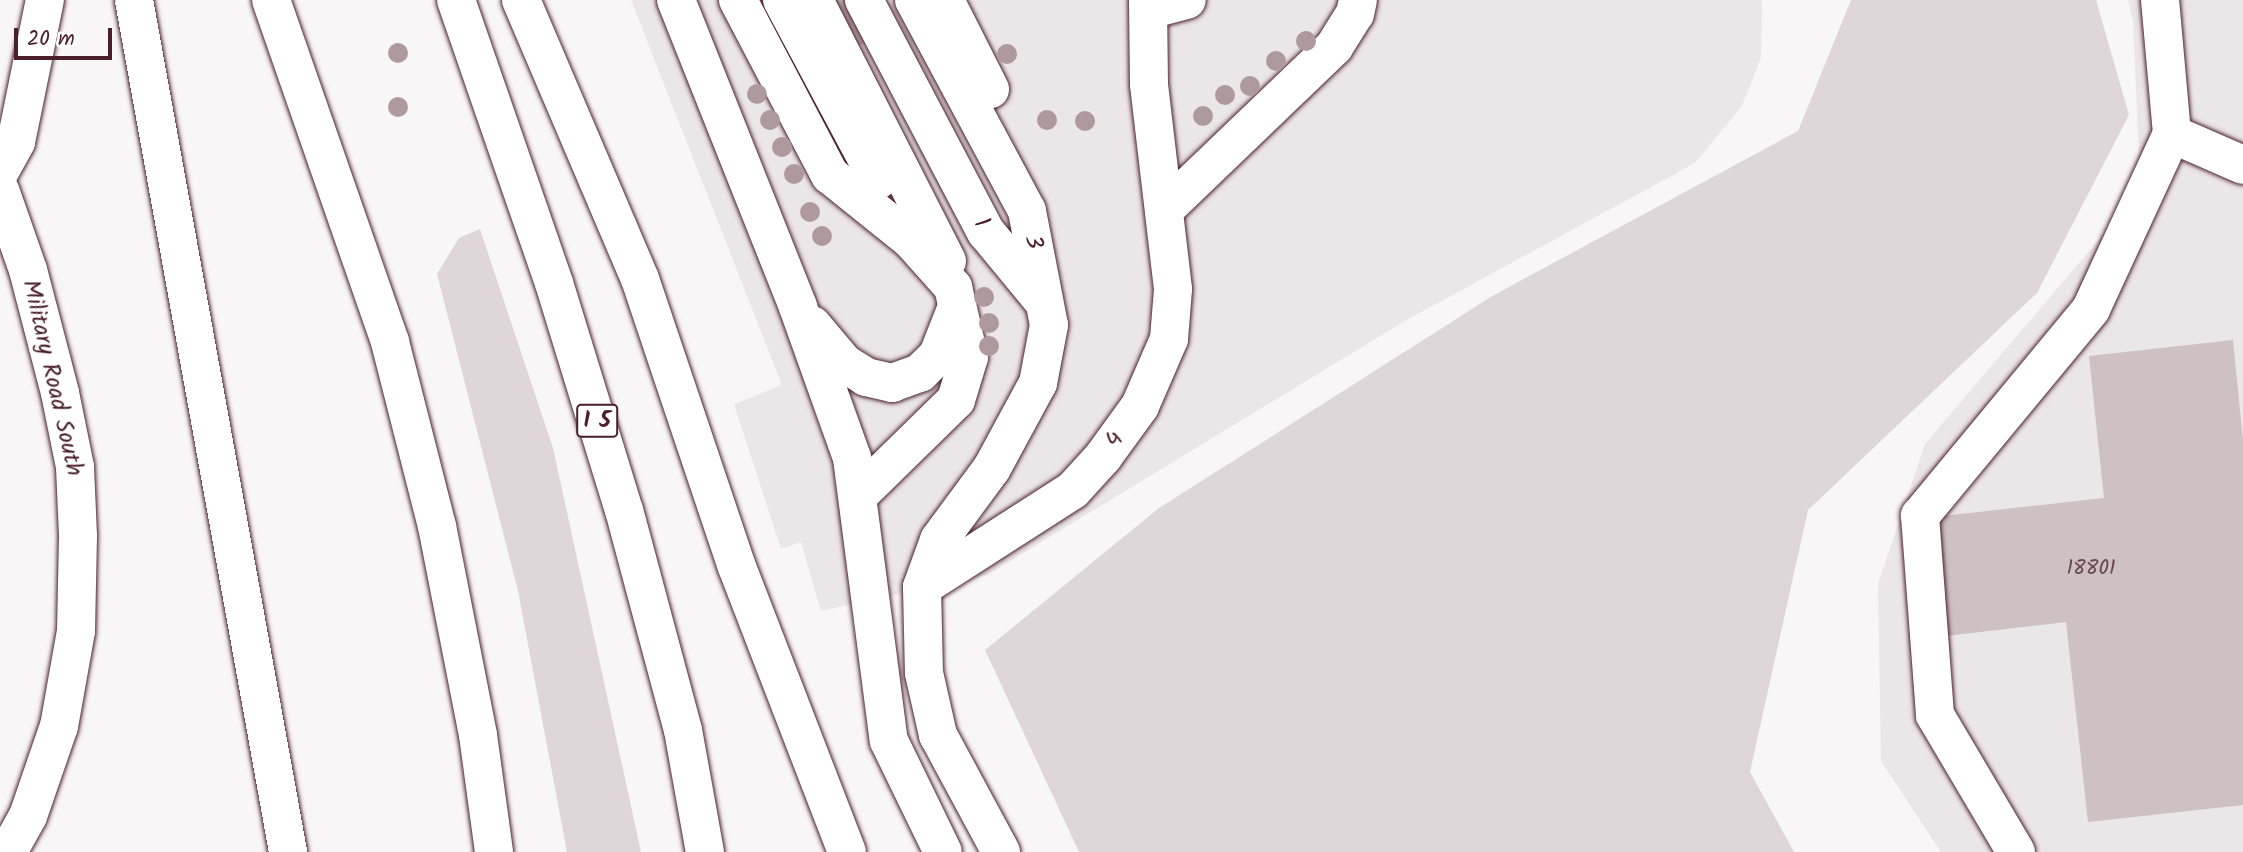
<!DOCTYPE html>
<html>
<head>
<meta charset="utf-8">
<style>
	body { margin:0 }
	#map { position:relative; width:2243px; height:852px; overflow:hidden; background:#f8f6f7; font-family:Kalam,sans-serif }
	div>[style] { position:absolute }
	.built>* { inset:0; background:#ebe6e8 }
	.green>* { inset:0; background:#ded6d9 }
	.building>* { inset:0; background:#cdc1c4 }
	.roads { filter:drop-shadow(0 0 2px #4a1f2b) drop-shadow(0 0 2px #4a1f2b) }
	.minor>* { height:38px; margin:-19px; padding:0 19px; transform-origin:19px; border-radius:19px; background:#fff }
	.major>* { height:38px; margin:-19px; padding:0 19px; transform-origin:19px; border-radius:19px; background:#fff }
	.highway>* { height:38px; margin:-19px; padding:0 19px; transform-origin:19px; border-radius:19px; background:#fff }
	.trees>* { width:20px; height:20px; margin:-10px; border-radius:50%; background:#ad999e }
	span { translate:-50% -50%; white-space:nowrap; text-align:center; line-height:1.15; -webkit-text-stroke:7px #fff; paint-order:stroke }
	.number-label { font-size:21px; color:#6b4851 }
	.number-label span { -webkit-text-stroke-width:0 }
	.shield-label span { padding:2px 5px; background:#fff; border:2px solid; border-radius:5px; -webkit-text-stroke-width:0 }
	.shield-label { font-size:23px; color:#4a1f2b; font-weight:700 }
	.street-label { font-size:24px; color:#4a1f2b }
	.scale { position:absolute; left:14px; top:28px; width:98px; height:32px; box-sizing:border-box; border:4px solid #4a1f2b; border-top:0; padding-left:9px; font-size:21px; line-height:24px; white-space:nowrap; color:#4a1f2b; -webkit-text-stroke:5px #fff; paint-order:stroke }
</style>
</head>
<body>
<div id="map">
	<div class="built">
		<div style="clip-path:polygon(631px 0,1762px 0,1761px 57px,1742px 106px,1695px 163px,1403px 322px,987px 575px,821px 611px,801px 542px,781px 549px,734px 404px,782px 385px)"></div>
		<div style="clip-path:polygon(2128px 0,2243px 0,2243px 852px,1941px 852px,1881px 761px,1878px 584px,1925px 444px,2113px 223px,2139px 157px,2133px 22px)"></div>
	</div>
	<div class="green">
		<div style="clip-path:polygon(1851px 0,2096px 0,2129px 115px,2037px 293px,1808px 510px,1750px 772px,1794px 852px,1079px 852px,985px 650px,1159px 508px,1494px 295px,1798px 131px)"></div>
		<div style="clip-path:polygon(480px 229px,553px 448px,641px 852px,567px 852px,518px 591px,437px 274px,459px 238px)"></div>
	</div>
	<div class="building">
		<div style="clip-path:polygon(828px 0,850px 0,875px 38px,851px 50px)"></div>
		<div style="clip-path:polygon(2233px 340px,2243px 441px,2243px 805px,2088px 822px,2066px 622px,1946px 636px,1933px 517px,2104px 498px,2089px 356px)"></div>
	</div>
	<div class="roads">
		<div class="minor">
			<div style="left:676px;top:0;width:330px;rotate:68.3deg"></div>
			<div style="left:798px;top:307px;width:160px;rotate:70.3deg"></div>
			<div style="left:852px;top:458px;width:285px;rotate:82.6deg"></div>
			<div style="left:889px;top:741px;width:123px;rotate:64.1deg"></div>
			<div style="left:738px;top:0;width:198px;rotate:62.3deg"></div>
			<div style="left:830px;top:175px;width:105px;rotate:38.8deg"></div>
			<div style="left:912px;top:241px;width:62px;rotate:48.3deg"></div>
			<div style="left:953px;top:287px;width:72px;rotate:77.1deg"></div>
			<div style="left:969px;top:357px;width:45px;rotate:106.8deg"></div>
			<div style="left:956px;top:400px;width:134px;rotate:135.6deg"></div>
			<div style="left:782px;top:0;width:204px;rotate:61.9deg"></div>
			<div style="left:814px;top:0;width:293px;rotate:63deg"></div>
			<div style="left:864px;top:0;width:262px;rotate:62.3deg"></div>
			<div style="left:986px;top:232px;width:89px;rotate:50.4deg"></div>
			<div style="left:914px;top:0;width:239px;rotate:61.8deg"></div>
			<div style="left:1027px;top:211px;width:116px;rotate:79.1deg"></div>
			<div style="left:1049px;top:325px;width:59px;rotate:100.7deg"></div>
			<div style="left:1038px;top:383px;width:97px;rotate:118.4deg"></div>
			<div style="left:992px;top:468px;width:89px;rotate:126.4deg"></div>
			<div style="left:939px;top:540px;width:50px;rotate:109.9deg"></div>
			<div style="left:922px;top:587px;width:86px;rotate:88.7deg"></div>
			<div style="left:924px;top:673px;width:64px;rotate:77.3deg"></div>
			<div style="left:938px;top:735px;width:133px;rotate:61.7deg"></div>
			<div style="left:945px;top:0;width:100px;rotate:63.2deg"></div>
			<div style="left:1149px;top:10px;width:39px;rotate:-15deg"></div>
			<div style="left:2172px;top:134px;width:77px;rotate:23.6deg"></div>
			<div style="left:1164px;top:210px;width:236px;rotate:-43.8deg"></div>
			<div style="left:1334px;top:47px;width:39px;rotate:-58deg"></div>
			<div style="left:1355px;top:14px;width:14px;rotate:-78deg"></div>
			<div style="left:812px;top:325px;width:50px;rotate:49.9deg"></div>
			<div style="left:844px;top:363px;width:26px;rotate:32deg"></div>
			<div style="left:866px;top:377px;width:27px;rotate:13deg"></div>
			<div style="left:892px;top:383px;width:30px;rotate:-20deg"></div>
			<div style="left:920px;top:373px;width:25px;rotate:-45deg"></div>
			<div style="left:938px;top:355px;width:49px;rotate:-68.6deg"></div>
			<div style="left:922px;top:587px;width:179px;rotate:-32.7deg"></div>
			<div style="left:1073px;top:490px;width:45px;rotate:-47.7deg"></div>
			<div style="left:1103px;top:457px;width:63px;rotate:-54deg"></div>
			<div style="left:1140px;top:406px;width:73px;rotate:-66.6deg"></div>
			<div style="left:1169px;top:339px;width:50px;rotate:-85.4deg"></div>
			<div style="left:1173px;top:289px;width:206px;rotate:-96.7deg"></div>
			<div style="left:1149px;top:84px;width:84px;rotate:-90.7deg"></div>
			<div style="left:2016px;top:852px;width:159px;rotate:-120.6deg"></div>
			<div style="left:1935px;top:715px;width:200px;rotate:-94.3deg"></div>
			<div style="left:1920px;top:516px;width:268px;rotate:-50.4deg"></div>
			<div style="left:2091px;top:309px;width:193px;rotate:-65.2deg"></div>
			<div style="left:2172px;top:134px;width:135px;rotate:-95.1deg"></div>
		</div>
		<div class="major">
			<div style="left:0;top:190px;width:85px;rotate:70.7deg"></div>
			<div style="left:28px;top:270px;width:127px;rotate:75.4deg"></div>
			<div style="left:60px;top:393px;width:76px;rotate:78.5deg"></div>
			<div style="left:75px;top:467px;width:69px;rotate:87.5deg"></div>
			<div style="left:78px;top:536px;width:95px;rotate:91.2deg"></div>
			<div style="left:76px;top:631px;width:97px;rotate:100.1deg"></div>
			<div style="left:59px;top:726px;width:95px;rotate:109deg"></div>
			<div style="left:28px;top:816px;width:41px;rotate:119.1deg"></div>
		</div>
		<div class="highway">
			<div style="left:134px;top:0;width:866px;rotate:79.75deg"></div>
			<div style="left:271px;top:0;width:362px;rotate:70.8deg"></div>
			<div style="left:390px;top:342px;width:190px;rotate:75.7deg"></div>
			<div style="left:437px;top:526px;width:213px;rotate:78.9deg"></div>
			<div style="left:478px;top:735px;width:118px;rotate:82.2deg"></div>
			<div style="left:456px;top:0;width:299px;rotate:70.9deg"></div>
			<div style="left:554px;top:283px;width:238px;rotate:72.9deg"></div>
			<div style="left:624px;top:510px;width:228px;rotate:75deg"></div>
			<div style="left:683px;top:730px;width:124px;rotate:79.8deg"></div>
			<div style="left:521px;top:0;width:303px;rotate:66.9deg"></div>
			<div style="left:640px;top:279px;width:304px;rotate:71.4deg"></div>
			<div style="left:737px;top:567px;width:305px;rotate:68.9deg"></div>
			<div style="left:0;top:171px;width:33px;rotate:-61deg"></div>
			<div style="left:16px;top:142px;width:145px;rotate:-78.5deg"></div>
		</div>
	</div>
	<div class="trees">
		<div style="left:1306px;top:41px"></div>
		<div style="left:398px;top:53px"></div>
		<div style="left:1007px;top:54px"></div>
		<div style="left:1276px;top:61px"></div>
		<div style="left:1250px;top:86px"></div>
		<div style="left:757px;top:94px"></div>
		<div style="left:1225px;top:95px"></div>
		<div style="left:398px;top:107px"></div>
		<div style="left:1203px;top:116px"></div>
		<div style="left:770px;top:120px"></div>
		<div style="left:1047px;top:120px"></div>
		<div style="left:1085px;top:121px"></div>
		<div style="left:782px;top:147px"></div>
		<div style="left:794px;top:174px"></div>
		<div style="left:810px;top:212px"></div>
		<div style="left:822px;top:236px"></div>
		<div style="left:984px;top:297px"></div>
		<div style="left:989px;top:323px"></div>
		<div style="left:989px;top:346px"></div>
	</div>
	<div class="number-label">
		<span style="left:2091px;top:569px">18801</span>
	</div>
	<div class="shield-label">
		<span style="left:597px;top:421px">I 5</span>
	</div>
	<div class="street-label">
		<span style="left:981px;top:223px;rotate:61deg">1</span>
		<span style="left:1033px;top:242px;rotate:79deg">3</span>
		<span style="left:52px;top:378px;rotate:77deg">Military Road South</span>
		<span style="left:1115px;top:440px;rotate:-55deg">4</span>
	</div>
	<div class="scale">20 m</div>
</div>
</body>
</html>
